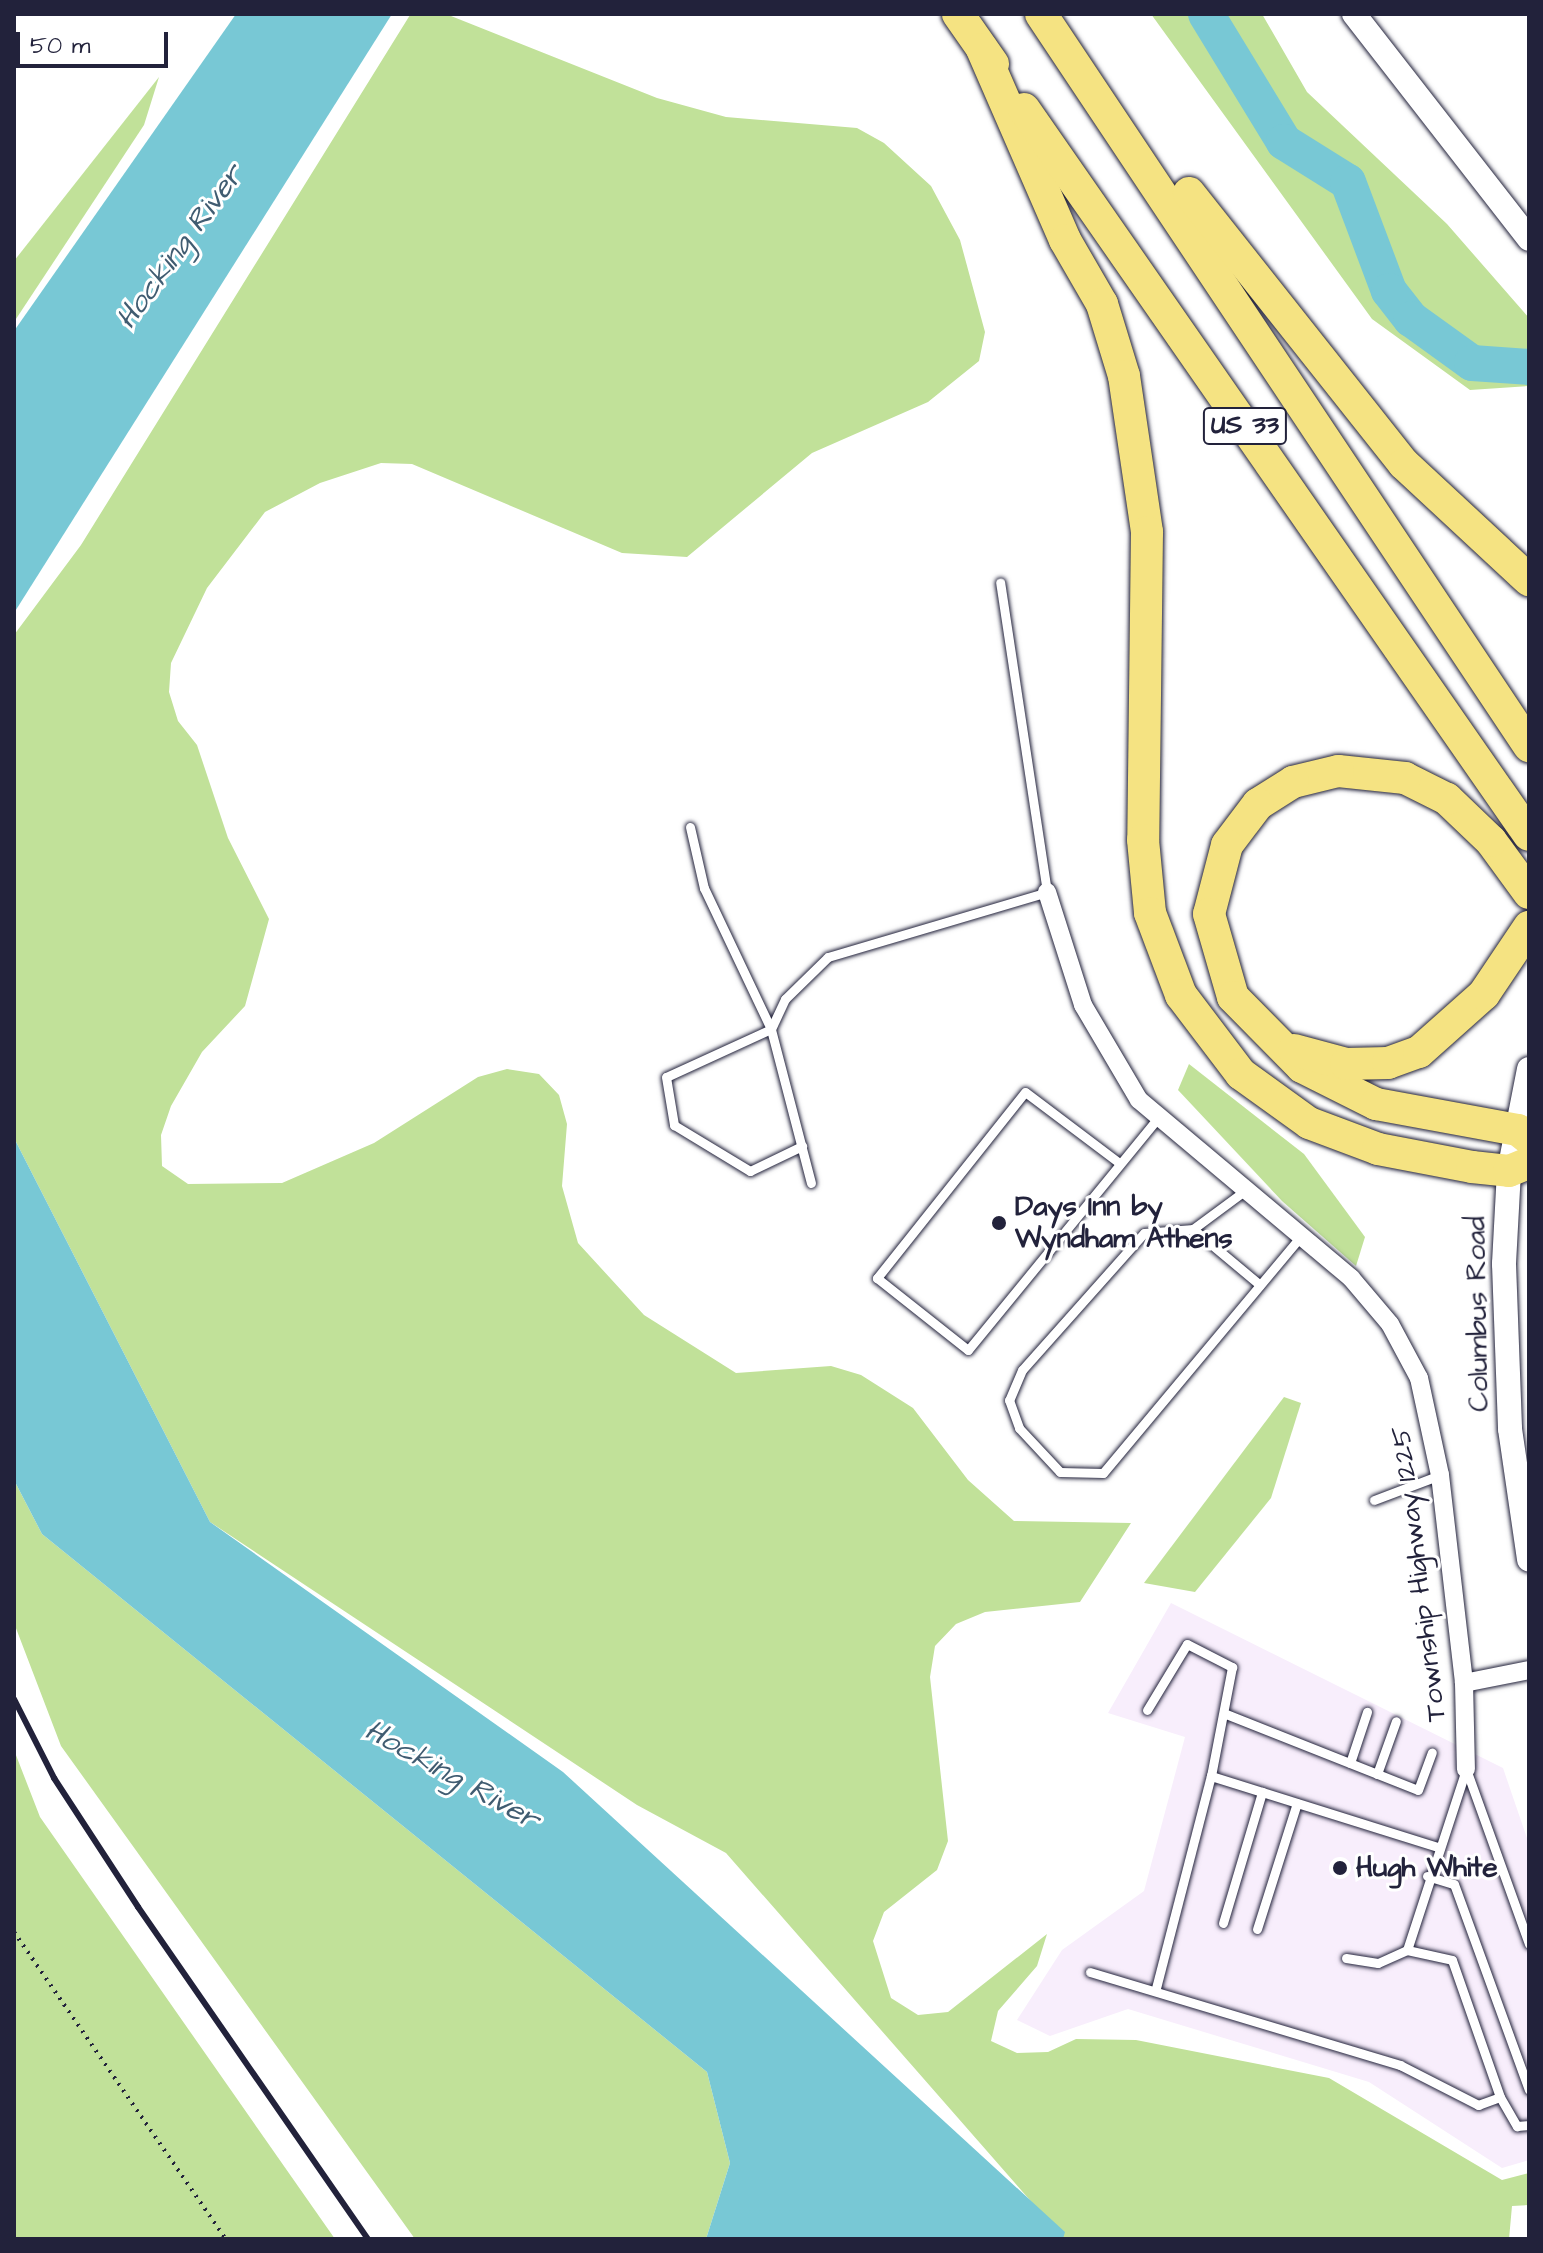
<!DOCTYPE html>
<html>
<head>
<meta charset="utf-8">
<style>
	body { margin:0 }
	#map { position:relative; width:1543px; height:2253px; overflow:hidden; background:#fff; font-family:"Architects Daughter",sans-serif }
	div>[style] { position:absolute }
	.built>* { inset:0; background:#f8eefc }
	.green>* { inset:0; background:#c1e199 }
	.water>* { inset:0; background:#78c8d5 }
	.river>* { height:36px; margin:-18px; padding:0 18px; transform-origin:18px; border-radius:18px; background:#78c8d5 }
	.path>* { height:4px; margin-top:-2px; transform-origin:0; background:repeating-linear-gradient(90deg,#22223b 0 2px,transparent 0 8px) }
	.roads { filter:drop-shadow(0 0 2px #22223b) drop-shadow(0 0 2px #22223b) }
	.service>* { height:9px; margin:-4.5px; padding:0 4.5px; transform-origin:4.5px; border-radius:4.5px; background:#fff }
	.minor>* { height:18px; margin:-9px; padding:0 9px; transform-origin:9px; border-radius:9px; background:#fff }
	.secondary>* { height:24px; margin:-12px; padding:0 12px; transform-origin:12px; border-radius:12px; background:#fff }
	.motorway>* { height:32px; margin:-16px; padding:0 16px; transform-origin:16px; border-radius:16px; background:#f5e382 }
	.rail>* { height:6px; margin:-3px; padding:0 3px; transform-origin:3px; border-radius:3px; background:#22223b }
	.dots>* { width:22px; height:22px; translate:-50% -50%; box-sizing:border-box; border:4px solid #fff; border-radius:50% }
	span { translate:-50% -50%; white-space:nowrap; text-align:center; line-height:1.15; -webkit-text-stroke:6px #fff; paint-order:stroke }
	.shield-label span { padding:2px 6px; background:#fff; border:2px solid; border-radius:6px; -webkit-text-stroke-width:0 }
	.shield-label { font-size:26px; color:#22223b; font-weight:700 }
	.poi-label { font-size:28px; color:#22223b; font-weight:700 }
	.left { translate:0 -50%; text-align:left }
	.street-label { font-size:28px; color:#22223b }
	.water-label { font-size:30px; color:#405c71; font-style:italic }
	.frame { position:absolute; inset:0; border:16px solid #22223b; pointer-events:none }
	.scale { position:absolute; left:16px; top:32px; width:152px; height:36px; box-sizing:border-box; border:4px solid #22223b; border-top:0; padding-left:10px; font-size:24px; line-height:28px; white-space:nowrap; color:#22223b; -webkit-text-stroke:6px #fff; paint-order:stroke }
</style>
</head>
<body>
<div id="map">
	<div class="built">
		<div style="clip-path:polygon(1171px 1603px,1503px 1768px,1529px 1844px,1529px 2160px,1502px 2168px,1369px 2082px,1128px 2009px,1050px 2036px,1017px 2020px,1062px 1950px,1144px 1891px,1185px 1737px,1108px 1713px)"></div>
	</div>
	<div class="green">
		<div style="clip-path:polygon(446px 14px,657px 98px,726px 117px,857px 128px,884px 143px,931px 186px,960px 240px,985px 332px,979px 361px,928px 402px,812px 453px,687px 557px,622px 553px,412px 464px,381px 463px,320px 483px,265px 512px,207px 588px,171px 663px,169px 692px,178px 721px,197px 745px,228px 838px,269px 919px,245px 1006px,202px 1052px,171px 1106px,161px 1135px,162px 1166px,188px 1184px,282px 1183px,374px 1143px,478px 1077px,507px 1069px,539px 1074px,559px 1095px,567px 1124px,562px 1186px,578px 1243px,644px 1315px,736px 1373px,831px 1366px,861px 1375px,913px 1408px,968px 1480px,1014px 1521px,1131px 1523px,1080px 1602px,985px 1612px,956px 1624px,935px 1646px,930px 1677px,948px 1841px,937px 1870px,884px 1912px,873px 1941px,891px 1998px,918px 2015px,948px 2012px,1047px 1934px,1037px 1966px,998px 2011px,991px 2041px,1017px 2053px,1048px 2052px,1076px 2039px,1136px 2040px,1329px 2078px,1502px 2180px,1529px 2173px,1529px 2205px,1512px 2206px,1509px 2239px,1064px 2239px,726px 1853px,637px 1805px,210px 1522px,14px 1138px,14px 635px,81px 545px,410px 15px)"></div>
		<div style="clip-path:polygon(1151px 14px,1262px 14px,1307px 92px,1447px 224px,1529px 318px,1529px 386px,1470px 390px,1372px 319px)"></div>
		<div style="clip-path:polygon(159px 77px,144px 125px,14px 322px,14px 261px)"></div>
		<div style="clip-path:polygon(1189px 1064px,1304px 1154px,1365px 1237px,1356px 1266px,1282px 1201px,1178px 1090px)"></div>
		<div style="clip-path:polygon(1284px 1397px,1301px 1403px,1271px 1498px,1195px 1592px,1144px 1583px)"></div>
		<div style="clip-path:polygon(14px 1480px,42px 1534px,707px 2072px,730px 2163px,706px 2239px,415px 2239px,61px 1746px,14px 1623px)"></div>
		<div style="clip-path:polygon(14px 1750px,40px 1817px,335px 2239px,14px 2239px)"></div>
	</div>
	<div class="water">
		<div style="clip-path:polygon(236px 14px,392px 14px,14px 613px,14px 331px)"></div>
		<div style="clip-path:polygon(14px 1138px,210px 1522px,563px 1772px,1065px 2232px,1063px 2239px,706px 2239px,730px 2163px,707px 2072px,42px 1534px,14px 1480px)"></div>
	</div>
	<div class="river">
		<div style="left:1206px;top:14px;width:150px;rotate:58.6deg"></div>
		<div style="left:1284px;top:142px;width:75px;rotate:32deg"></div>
		<div style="left:1348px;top:182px;width:116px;rotate:69.4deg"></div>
		<div style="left:1389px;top:291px;width:36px;rotate:52deg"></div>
		<div style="left:1411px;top:319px;width:75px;rotate:35.8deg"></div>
		<div style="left:1472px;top:363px;width:57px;rotate:4deg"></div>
	</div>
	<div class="path">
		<div style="left:14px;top:1932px;width:373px;rotate:55.4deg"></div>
	</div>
	<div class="roads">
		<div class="service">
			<div style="left:690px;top:827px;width:63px;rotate:77.1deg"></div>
			<div style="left:704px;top:888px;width:156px;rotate:64.6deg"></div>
			<div style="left:771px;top:1029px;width:115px;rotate:155.4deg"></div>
			<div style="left:666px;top:1077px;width:49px;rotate:80.5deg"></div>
			<div style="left:674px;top:1125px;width:89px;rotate:31.2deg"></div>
			<div style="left:750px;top:1171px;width:58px;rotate:-25.7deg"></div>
			<div style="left:1118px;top:1162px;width:116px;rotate:-143deg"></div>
			<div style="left:1025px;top:1092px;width:238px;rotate:128.5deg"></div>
			<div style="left:877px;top:1278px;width:116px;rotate:38.4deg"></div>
			<div style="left:968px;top:1350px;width:297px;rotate:-50.7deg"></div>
			<div style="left:811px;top:1183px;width:159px;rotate:-104.6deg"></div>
			<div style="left:771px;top:1029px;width:33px;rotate:-65deg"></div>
			<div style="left:785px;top:999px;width:60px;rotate:-44.3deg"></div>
			<div style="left:828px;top:957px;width:228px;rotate:-16.5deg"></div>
			<div style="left:1047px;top:892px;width:313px;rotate:-98.6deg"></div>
			<div style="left:1243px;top:1192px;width:62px;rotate:143.5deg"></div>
			<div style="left:1193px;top:1229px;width:49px;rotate:175.3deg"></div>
			<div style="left:1144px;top:1233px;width:183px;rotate:131.7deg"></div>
			<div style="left:1022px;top:1370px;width:33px;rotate:113deg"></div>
			<div style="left:1009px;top:1400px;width:30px;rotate:70deg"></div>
			<div style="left:1019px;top:1428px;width:60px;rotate:47deg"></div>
			<div style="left:1060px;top:1472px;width:43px;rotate:1.3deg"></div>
			<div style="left:1103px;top:1473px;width:307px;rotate:-50.1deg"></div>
			<div style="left:1193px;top:1229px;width:87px;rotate:39.9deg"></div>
			<div style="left:1374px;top:1500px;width:71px;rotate:-20.7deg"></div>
			<div style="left:1147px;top:1710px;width:77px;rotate:-58.8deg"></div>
			<div style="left:1187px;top:1644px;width:51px;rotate:27.1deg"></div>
			<div style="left:1232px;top:1667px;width:111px;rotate:100.9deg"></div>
			<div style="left:1226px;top:1714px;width:206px;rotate:21.6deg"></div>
			<div style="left:1418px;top:1790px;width:40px;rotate:-69.8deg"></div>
			<div style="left:1350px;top:1763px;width:54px;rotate:-71.6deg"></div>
			<div style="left:1466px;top:1769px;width:186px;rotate:70.2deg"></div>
			<div style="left:1377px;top:1774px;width:56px;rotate:-70.3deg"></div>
			<div style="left:1427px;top:1876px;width:28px;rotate:17deg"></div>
			<div style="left:1454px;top:1884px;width:219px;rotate:70deg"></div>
			<div style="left:1223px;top:1923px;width:137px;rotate:-73.4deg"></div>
			<div style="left:1257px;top:1929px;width:132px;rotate:-72.4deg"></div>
			<div style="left:1407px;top:1950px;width:190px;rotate:-71.9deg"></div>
			<div style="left:1346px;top:1958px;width:32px;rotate:9deg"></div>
			<div style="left:1378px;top:1963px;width:32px;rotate:-24deg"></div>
			<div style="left:1407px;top:1950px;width:46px;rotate:12.5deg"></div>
			<div style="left:1452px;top:1960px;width:145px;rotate:70.7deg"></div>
			<div style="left:1500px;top:2097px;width:34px;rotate:60deg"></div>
			<div style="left:1517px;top:2126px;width:12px;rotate:-5deg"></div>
			<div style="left:1090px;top:1972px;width:324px;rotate:16.7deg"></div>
			<div style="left:1400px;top:2065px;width:88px;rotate:27.1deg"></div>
			<div style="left:1478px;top:2105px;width:23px;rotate:-20deg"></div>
			<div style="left:1156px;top:1988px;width:219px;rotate:-75.5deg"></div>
			<div style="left:1211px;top:1776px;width:238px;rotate:17.4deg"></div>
		</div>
		<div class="minor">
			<div style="left:1047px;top:892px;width:119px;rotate:72.3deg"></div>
			<div style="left:1083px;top:1005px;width:110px;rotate:59.5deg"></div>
			<div style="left:1139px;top:1100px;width:277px;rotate:40deg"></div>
			<div style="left:1351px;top:1278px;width:60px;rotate:49.7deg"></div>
			<div style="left:1390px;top:1324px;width:61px;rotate:61.8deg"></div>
			<div style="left:1419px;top:1378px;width:99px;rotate:77.8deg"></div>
			<div style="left:1440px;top:1475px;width:209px;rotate:83.4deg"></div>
			<div style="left:1464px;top:1683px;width:86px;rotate:88.7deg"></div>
			<div style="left:1464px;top:1683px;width:66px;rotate:-11.3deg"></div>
		</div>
		<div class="secondary">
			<div style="left:1354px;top:14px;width:285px;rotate:52.1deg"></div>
			<div style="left:1529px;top:1069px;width:104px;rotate:101.1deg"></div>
			<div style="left:1509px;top:1171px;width:93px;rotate:93.1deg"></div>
			<div style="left:1504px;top:1264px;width:165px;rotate:87.9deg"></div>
			<div style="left:1510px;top:1429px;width:132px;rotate:81.7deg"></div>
		</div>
		<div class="motorway">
			<div style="left:958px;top:14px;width:61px;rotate:55deg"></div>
			<div style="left:1041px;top:14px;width:880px;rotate:56.31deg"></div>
			<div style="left:982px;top:49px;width:208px;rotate:66.5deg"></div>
			<div style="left:1065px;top:240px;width:74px;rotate:60deg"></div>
			<div style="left:1102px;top:304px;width:75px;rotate:73deg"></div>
			<div style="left:1124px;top:376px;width:158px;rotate:81.6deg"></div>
			<div style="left:1147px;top:532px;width:308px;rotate:90.7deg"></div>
			<div style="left:1143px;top:840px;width:73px;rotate:84.5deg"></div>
			<div style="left:1150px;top:913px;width:88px;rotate:69.3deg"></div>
			<div style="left:1181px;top:995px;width:99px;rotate:52.8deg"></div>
			<div style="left:1241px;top:1074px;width:84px;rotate:35.8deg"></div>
			<div style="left:1309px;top:1123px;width:74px;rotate:20.6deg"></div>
			<div style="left:1378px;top:1149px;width:96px;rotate:10.8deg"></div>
			<div style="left:1472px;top:1167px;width:37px;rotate:6deg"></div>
			<div style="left:1509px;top:1171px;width:22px;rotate:-22deg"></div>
			<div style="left:1024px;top:109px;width:884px;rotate:55.18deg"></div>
			<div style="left:1189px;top:193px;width:346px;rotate:51.6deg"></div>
			<div style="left:1404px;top:464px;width:171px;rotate:42.9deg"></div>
			<div style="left:1529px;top:893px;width:64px;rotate:-126.2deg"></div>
			<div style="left:1491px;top:841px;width:61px;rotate:-136.3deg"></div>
			<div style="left:1447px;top:799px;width:47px;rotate:-153.4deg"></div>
			<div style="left:1405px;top:778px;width:67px;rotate:-174deg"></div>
			<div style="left:1338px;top:771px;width:46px;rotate:166.3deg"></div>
			<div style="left:1293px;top:782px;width:41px;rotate:147.8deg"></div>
			<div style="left:1258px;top:804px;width:51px;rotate:127.1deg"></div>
			<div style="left:1227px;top:845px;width:71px;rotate:104.6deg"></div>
			<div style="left:1209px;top:914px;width:86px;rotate:73.9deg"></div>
			<div style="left:1233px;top:997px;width:98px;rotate:45.4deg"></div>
			<div style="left:1302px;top:1067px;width:83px;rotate:26.6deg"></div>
			<div style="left:1376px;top:1104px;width:144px;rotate:10.4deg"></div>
			<div style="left:1518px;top:1130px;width:14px;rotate:39deg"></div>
			<div style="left:1294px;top:1050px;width:54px;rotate:15.1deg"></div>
			<div style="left:1346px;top:1064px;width:42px;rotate:-1.4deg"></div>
			<div style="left:1388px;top:1063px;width:33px;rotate:-20deg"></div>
			<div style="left:1419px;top:1052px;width:87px;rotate:-41.7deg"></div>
			<div style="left:1484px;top:994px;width:81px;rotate:-56.1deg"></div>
		</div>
	</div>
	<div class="rail">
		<div style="left:14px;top:1699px;width:89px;rotate:63.1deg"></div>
		<div style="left:54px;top:1778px;width:154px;rotate:56.9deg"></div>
		<div style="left:138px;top:1907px;width:404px;rotate:55.3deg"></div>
	</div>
	<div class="dots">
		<div style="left:999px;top:1223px;background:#22223b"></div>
		<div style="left:1340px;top:1868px;background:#22223b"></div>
	</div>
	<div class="shield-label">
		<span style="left:1245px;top:426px">US 33</span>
	</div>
	<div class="poi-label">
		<span class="left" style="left:1015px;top:1223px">Days Inn by<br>Wyndham Athens</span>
		<span class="left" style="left:1356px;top:1868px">Hugh White</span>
	</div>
	<div class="street-label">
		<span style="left:1478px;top:1314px;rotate:-91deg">Columbus Road</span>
		<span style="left:1419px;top:1574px;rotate:-97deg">Township Highway 1225</span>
	</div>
	<div class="water-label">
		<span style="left:180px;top:247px;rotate:-54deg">Hocking River</span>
		<span style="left:452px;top:1775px;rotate:29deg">Hocking River</span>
	</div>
	<div class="frame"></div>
	<div class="scale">50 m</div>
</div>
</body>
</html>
